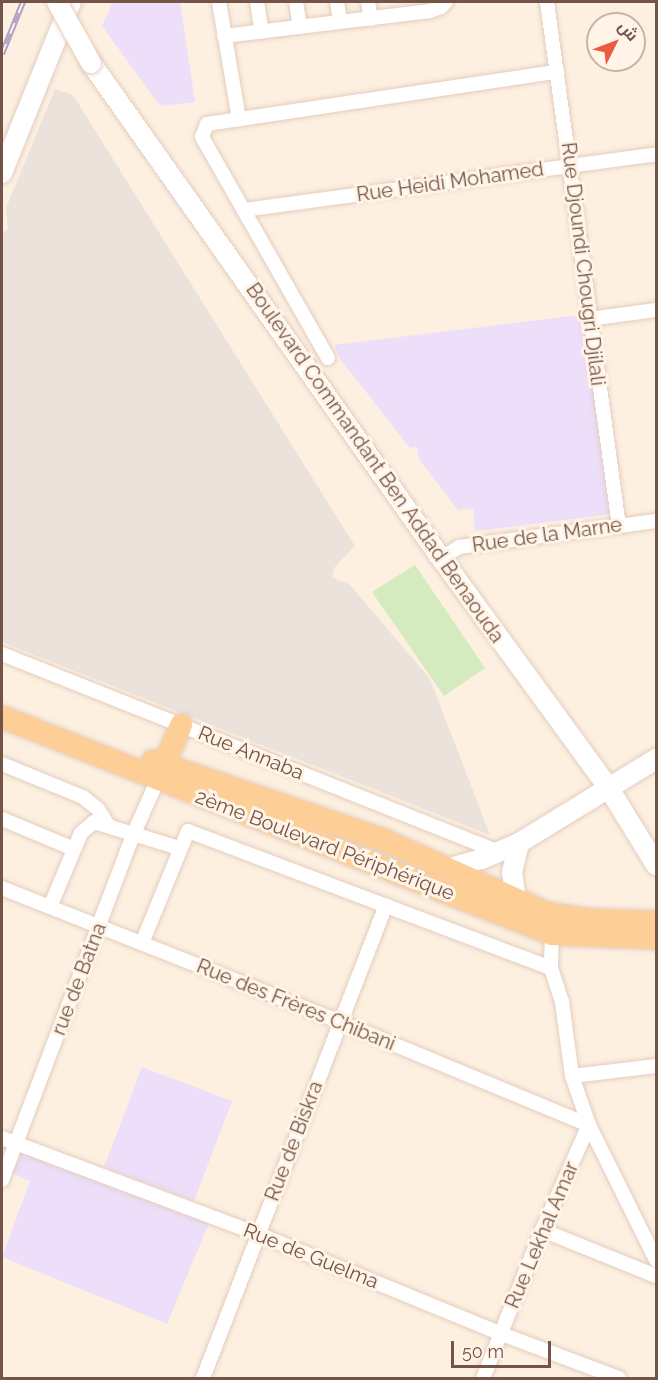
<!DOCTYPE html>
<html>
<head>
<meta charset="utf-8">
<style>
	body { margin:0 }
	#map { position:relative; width:658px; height:1380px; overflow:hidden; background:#fdf0e1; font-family:Raleway,Cairo,sans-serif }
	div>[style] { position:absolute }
	.industrial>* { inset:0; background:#ebe2dc }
	.education>* { inset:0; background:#eddef9 }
	.green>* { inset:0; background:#d4eabf }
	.roads { filter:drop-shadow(0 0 2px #e3cdbf) drop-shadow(0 0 2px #e3cdbf) }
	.street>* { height:14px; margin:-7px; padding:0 7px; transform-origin:7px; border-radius:7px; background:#fff }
	.secondary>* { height:20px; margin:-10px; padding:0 10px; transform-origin:10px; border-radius:10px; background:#fff }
	.primary>* { height:22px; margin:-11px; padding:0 11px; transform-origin:11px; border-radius:11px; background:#fdcf97 }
	.rail>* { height:6px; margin-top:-3px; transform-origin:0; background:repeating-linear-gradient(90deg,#fff4e7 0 11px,#b1a0c6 0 22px); box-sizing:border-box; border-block:2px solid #b1a0c6 }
	.bridges { filter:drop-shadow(0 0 2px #e8cdbc) drop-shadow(0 0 2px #e8cdbc) }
	.secondary-bridge>* { height:20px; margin:-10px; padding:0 10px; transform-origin:10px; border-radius:10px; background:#fff }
	span { translate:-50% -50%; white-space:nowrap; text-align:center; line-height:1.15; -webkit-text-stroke:6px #fff4e7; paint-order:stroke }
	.street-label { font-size:20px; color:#745447 }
	.frame { position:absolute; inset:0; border:3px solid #745447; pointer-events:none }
	.north { position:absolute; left:586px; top:12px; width:60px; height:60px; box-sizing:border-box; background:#fff4e7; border:2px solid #c7b4a7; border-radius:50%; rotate:48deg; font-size:16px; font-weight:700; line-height:24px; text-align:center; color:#745447 }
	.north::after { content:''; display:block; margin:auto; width:21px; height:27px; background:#ea5b42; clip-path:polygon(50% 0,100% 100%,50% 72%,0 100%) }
	.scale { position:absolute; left:451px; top:1341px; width:100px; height:27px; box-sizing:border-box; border:3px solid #745447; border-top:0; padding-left:8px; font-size:18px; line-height:21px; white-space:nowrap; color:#745447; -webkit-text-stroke:4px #fff4e7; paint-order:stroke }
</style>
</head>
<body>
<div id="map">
	<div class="industrial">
		<div style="clip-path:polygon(55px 89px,73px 95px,355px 546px,334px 568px,332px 577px,350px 585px,430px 679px,490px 835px,2px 642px,2px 233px,8px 230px,6px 208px)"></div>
	</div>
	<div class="education">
		<div style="clip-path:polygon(113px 2px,180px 2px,195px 102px,160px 106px,102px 26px)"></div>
		<div style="clip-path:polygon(579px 315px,584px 327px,611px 514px,485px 530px,475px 531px,473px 509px,458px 510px,419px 459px,417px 447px,410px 448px,341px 360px,334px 345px)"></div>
		<div style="clip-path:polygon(142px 1067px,232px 1101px,194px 1201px,104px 1167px)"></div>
		<div style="clip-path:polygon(20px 1152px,209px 1223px,167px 1324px,2px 1257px,30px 1181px,12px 1173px)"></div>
	</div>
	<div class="green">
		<div style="clip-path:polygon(415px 565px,485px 668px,444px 696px,372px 592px)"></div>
	</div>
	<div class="roads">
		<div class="street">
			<div style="left:219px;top:2px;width:119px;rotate:80.3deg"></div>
			<div style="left:257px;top:2px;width:30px;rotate:81deg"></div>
			<div style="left:296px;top:2px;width:25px;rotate:81deg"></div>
			<div style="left:337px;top:2px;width:20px;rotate:81deg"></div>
			<div style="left:368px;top:2px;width:17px;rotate:80deg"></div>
			<div style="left:547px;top:2px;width:529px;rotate:82.18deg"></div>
			<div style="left:224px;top:36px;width:208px;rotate:-6.9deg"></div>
			<div style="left:430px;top:11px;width:12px;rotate:-20deg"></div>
			<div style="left:441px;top:7px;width:7px;rotate:-45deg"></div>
			<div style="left:244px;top:210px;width:416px;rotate:-7.7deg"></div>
			<div style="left:589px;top:319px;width:68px;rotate:-7.7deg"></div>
			<div style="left:328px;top:358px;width:254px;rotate:-119.7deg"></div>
			<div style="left:202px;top:137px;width:14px;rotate:-69deg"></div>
			<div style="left:207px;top:124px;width:354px;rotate:-8.5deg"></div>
			<div style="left:441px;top:558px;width:21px;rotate:-31deg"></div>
			<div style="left:459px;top:547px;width:199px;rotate:-7.5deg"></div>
			<div style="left:2px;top:654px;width:535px;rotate:21.72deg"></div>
			<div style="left:2px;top:764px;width:87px;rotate:22.2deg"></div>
			<div style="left:83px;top:797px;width:19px;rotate:39deg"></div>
			<div style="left:98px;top:809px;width:19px;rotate:58deg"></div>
			<div style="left:2px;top:819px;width:78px;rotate:22.6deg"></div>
			<div style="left:2px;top:888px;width:364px;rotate:21.6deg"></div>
			<div style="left:340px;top:1022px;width:269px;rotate:22.5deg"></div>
			<div style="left:589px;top:1125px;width:115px;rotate:114.1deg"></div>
			<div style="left:542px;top:1230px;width:159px;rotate:111.7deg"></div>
			<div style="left:50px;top:907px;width:80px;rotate:-67.3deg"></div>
			<div style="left:81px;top:833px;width:17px;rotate:-40deg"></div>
			<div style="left:94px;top:822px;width:89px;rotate:17deg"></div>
			<div style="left:552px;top:934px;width:34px;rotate:92deg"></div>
			<div style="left:551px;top:968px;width:36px;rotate:72deg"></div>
			<div style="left:562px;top:1002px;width:75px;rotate:82.3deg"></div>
			<div style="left:572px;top:1076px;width:52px;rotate:70.9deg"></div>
			<div style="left:589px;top:1125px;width:151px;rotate:63.6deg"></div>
			<div style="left:142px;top:943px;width:121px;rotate:-67.7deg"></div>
			<div style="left:188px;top:831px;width:388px;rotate:20.7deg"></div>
			<div style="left:572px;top:1076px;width:85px;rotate:-6.8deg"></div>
			<div style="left:2px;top:1138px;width:273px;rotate:20.6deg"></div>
			<div style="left:258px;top:1234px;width:261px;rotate:22.3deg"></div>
			<div style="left:499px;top:1333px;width:128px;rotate:20.6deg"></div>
			<div style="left:2px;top:1180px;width:371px;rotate:-69.2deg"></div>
			<div style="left:134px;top:833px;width:59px;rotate:-66deg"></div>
			<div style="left:542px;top:1230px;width:123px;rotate:22deg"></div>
			<div style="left:203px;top:1378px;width:507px;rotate:-68.85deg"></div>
		</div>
		<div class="secondary">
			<div style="left:91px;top:63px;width:606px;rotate:54.74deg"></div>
			<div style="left:441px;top:558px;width:283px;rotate:53.9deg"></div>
			<div style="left:608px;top:787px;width:92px;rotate:58.4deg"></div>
			<div style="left:2px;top:173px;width:184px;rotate:-68deg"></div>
			<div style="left:450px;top:868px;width:33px;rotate:-16deg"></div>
			<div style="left:482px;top:859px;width:40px;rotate:-23.4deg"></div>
			<div style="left:519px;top:843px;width:161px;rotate:-31.5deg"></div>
			<div style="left:516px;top:900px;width:28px;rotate:-98deg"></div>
			<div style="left:512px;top:872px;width:30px;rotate:-76deg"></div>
		</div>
		<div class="primary">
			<div style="left:2px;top:717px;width:591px;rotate:21.53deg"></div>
			<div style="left:552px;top:934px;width:104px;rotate:2.2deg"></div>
			<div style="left:153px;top:761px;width:246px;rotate:18.9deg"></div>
			<div style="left:386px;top:841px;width:175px;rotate:24.2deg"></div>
			<div style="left:546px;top:913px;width:44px;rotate:9.2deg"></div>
			<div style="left:589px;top:920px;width:67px;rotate:1.7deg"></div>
			<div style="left:158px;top:779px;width:59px;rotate:-66.9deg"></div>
		</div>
	</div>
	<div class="rail">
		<div style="left:2px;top:54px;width:56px;rotate:-68deg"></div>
	</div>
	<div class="bridges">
		<div class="secondary-bridge">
			<div style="left:57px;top:2px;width:70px;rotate:60.9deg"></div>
		</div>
	</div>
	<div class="street-label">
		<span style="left:450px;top:182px;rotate:-8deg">Rue Heidi Mohamed</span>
		<span style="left:583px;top:264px;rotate:83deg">Rue Djoundi Chougri Djilali</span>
		<span style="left:375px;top:463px;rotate:55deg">Boulevard Commandant Ben Addad Benaouda</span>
		<span style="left:547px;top:535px;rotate:-8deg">Rue de la Marne</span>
		<span style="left:251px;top:753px;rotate:22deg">Rue Annaba</span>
		<span style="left:325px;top:845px;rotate:21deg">2ème Boulevard Périphérique</span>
		<span style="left:79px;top:979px;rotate:-69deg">rue de Batna</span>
		<span style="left:296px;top:1005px;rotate:22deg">Rue des Frères Chibani</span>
		<span style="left:294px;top:1141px;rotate:-69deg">Rue de Biskra</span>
		<span style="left:542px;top:1235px;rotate:-67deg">Rue Lekhal Amar</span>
		<span style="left:311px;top:1256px;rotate:22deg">Rue de Guelma</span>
	</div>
	<div class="frame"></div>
	<div class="north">ش</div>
	<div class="scale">50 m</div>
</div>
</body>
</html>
